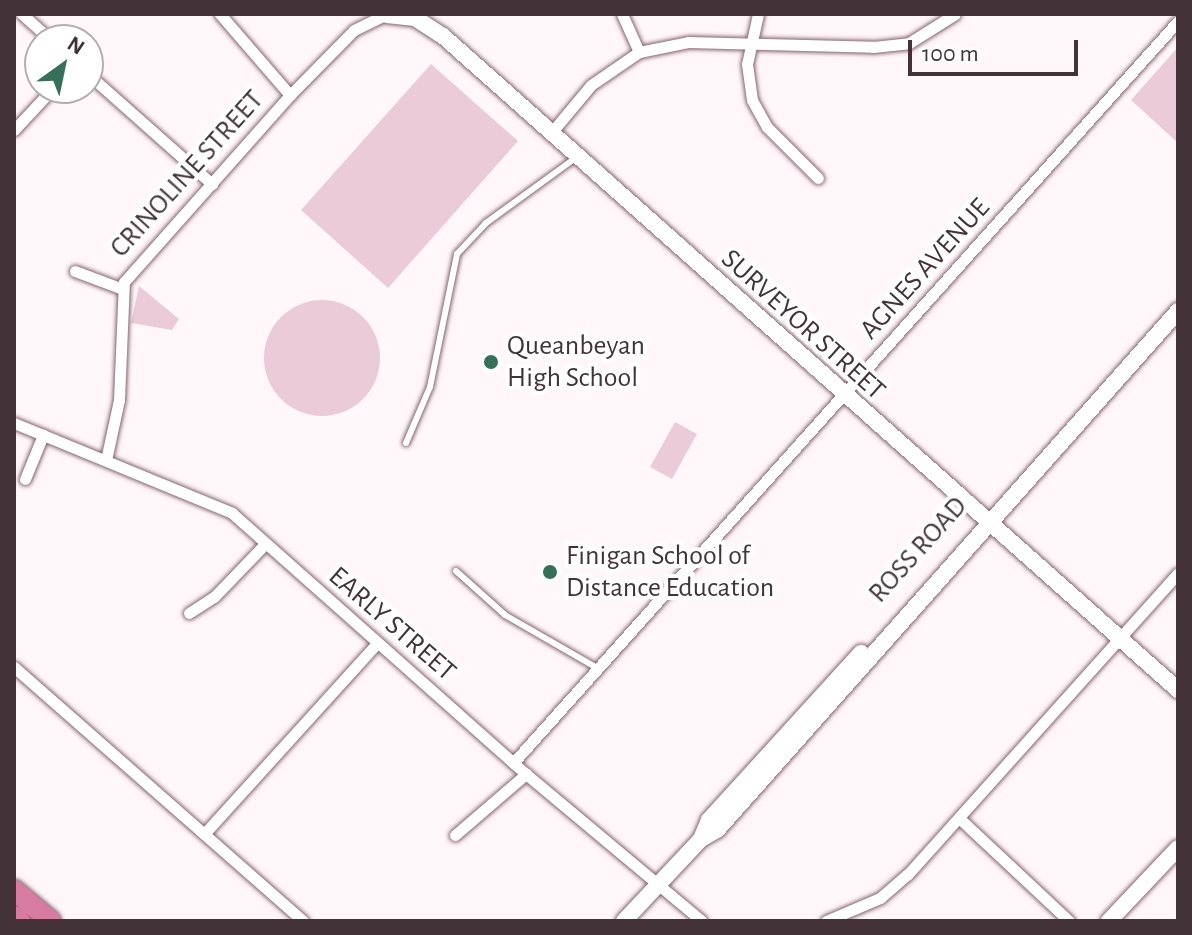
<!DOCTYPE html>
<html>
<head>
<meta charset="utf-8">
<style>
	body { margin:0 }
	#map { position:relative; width:1192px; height:935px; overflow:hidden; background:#fff7fa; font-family:"Alegreya Sans",sans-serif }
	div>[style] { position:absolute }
	.green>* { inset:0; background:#ebcbd7 }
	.round { border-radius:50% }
	.roads { filter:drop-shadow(0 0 2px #856370) drop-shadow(0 0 2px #856370) }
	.lane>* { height:6px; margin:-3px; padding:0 3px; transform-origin:3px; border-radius:3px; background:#fff }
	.street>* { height:11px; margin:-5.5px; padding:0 5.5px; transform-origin:5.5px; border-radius:5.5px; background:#fff }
	.secondary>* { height:16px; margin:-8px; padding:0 8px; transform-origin:8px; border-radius:8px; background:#fff }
	.highway>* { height:20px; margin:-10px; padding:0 10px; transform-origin:10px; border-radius:10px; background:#d87ba2 }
	.dots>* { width:22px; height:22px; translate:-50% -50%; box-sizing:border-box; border:4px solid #fff; border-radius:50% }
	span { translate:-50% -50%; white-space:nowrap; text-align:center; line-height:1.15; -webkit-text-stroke:8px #fff; paint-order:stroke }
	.street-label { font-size:28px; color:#433339 }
	.poi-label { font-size:28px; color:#433339 }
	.left { translate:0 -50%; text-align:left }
	.frame { position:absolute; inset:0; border:16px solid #433339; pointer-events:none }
	.north { position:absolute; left:24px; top:24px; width:80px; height:80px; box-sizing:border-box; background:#fff; border:2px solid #b4adb0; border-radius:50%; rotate:33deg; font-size:22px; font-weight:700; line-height:32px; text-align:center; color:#433339 }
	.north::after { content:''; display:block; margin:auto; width:28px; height:36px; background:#367059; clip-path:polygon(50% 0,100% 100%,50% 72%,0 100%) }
	.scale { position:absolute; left:908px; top:40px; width:170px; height:36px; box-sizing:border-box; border:4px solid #433339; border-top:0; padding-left:10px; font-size:24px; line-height:28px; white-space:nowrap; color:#433339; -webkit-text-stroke:6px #fff; paint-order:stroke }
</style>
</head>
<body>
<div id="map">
	<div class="green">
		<div style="clip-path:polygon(1178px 47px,1178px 143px,1131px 100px)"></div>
		<div style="clip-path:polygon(431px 64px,518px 141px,388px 288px,301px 210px)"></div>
		<div style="clip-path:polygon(139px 286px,179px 319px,172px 330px,131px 323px)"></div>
		<div class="round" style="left:264px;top:300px;width:116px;height:116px"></div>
		<div style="clip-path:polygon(675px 422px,697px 434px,672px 479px,650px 467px)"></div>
	</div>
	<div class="roads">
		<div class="lane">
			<div style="left:406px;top:443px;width:61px;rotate:-66.8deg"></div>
			<div style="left:430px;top:387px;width:136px;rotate:-78.5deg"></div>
			<div style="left:457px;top:254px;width:42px;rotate:-46.9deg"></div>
			<div style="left:486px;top:223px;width:112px;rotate:-36deg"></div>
			<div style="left:456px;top:571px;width:66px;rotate:41.9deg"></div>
			<div style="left:505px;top:615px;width:106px;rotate:29.9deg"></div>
		</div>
		<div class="street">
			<div style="left:22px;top:14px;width:39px;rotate:42deg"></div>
			<div style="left:220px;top:14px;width:107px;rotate:49.2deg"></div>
			<div style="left:622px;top:14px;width:42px;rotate:65.9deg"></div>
			<div style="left:758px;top:14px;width:51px;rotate:102.4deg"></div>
			<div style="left:747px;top:64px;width:36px;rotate:82deg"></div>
			<div style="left:752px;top:100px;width:31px;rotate:61deg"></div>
			<div style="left:767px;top:127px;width:72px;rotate:45deg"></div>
			<div style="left:88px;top:74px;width:166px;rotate:41.6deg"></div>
			<div style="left:14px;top:130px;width:57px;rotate:-47.1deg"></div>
			<div style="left:551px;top:133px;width:62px;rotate:-50.2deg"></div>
			<div style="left:591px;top:85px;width:58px;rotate:-34.5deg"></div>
			<div style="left:639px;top:52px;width:50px;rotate:-11.5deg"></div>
			<div style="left:688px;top:42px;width:185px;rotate:1.5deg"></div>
			<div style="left:873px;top:47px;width:36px;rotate:-6deg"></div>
			<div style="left:909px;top:43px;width:54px;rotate:-32.2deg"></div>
			<div style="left:75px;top:271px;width:48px;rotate:20.7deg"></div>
			<div style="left:14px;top:423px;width:236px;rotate:22.4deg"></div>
			<div style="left:232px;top:513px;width:393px;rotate:41.6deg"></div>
			<div style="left:526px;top:774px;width:229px;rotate:39.9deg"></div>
			<div style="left:106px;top:460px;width:61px;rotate:-77.8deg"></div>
			<div style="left:119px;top:400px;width:118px;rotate:-87.6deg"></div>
			<div style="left:124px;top:282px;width:250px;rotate:-48.4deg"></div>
			<div style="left:290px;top:95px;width:91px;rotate:-45.4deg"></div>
			<div style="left:354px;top:30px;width:37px;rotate:-26deg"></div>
			<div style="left:25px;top:479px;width:48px;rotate:-67.8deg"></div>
			<div style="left:189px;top:613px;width:30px;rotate:-33deg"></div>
			<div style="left:214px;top:597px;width:74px;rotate:-46.1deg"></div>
			<div style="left:14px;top:667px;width:385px;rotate:41.3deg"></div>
			<div style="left:513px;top:763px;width:996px;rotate:-48.13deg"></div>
			<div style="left:959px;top:818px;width:151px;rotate:43.1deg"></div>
			<div style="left:204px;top:834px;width:256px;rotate:-47.8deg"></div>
			<div style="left:455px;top:835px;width:94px;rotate:-40.7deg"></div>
			<div style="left:826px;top:921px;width:59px;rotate:-23.1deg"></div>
			<div style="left:880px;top:898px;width:37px;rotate:-41deg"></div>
			<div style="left:908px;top:874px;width:404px;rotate:-48.1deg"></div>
		</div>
		<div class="secondary">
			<div style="left:387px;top:15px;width:28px;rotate:6deg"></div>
			<div style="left:415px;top:18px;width:33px;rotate:33deg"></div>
			<div style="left:443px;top:36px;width:984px;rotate:41.66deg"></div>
			<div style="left:701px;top:839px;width:21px;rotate:-67deg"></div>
			<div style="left:709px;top:820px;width:226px;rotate:-47.7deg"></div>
			<div style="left:624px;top:921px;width:112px;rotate:-46.8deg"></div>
			<div style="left:701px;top:839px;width:20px;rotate:-30deg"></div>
			<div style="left:718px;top:829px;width:693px;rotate:-48.39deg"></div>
			<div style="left:1109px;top:921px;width:100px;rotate:-46.6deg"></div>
		</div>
		<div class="highway">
			<div style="left:14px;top:890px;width:48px;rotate:40deg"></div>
			<div style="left:14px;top:916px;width:8px;rotate:40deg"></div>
		</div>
	</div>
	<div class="dots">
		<div style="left:491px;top:362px;background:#367059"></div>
		<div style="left:550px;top:572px;background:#367059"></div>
	</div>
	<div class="street-label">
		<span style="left:187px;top:174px;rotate:-48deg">CRINOLINE STREET</span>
		<span style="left:925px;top:269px;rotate:-48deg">AGNES AVENUE</span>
		<span style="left:803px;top:325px;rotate:42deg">SURVEYOR STREET</span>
		<span style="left:918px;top:550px;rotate:-48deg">ROSS ROAD</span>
		<span style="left:392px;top:624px;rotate:41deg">EARLY STREET</span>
	</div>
	<div class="poi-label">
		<span class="left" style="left:507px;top:362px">Queanbeyan<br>High School</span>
		<span class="left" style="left:566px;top:572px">Finigan School of<br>Distance Education</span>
	</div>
	<div class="frame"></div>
	<div class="north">N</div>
	<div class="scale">100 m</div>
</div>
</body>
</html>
